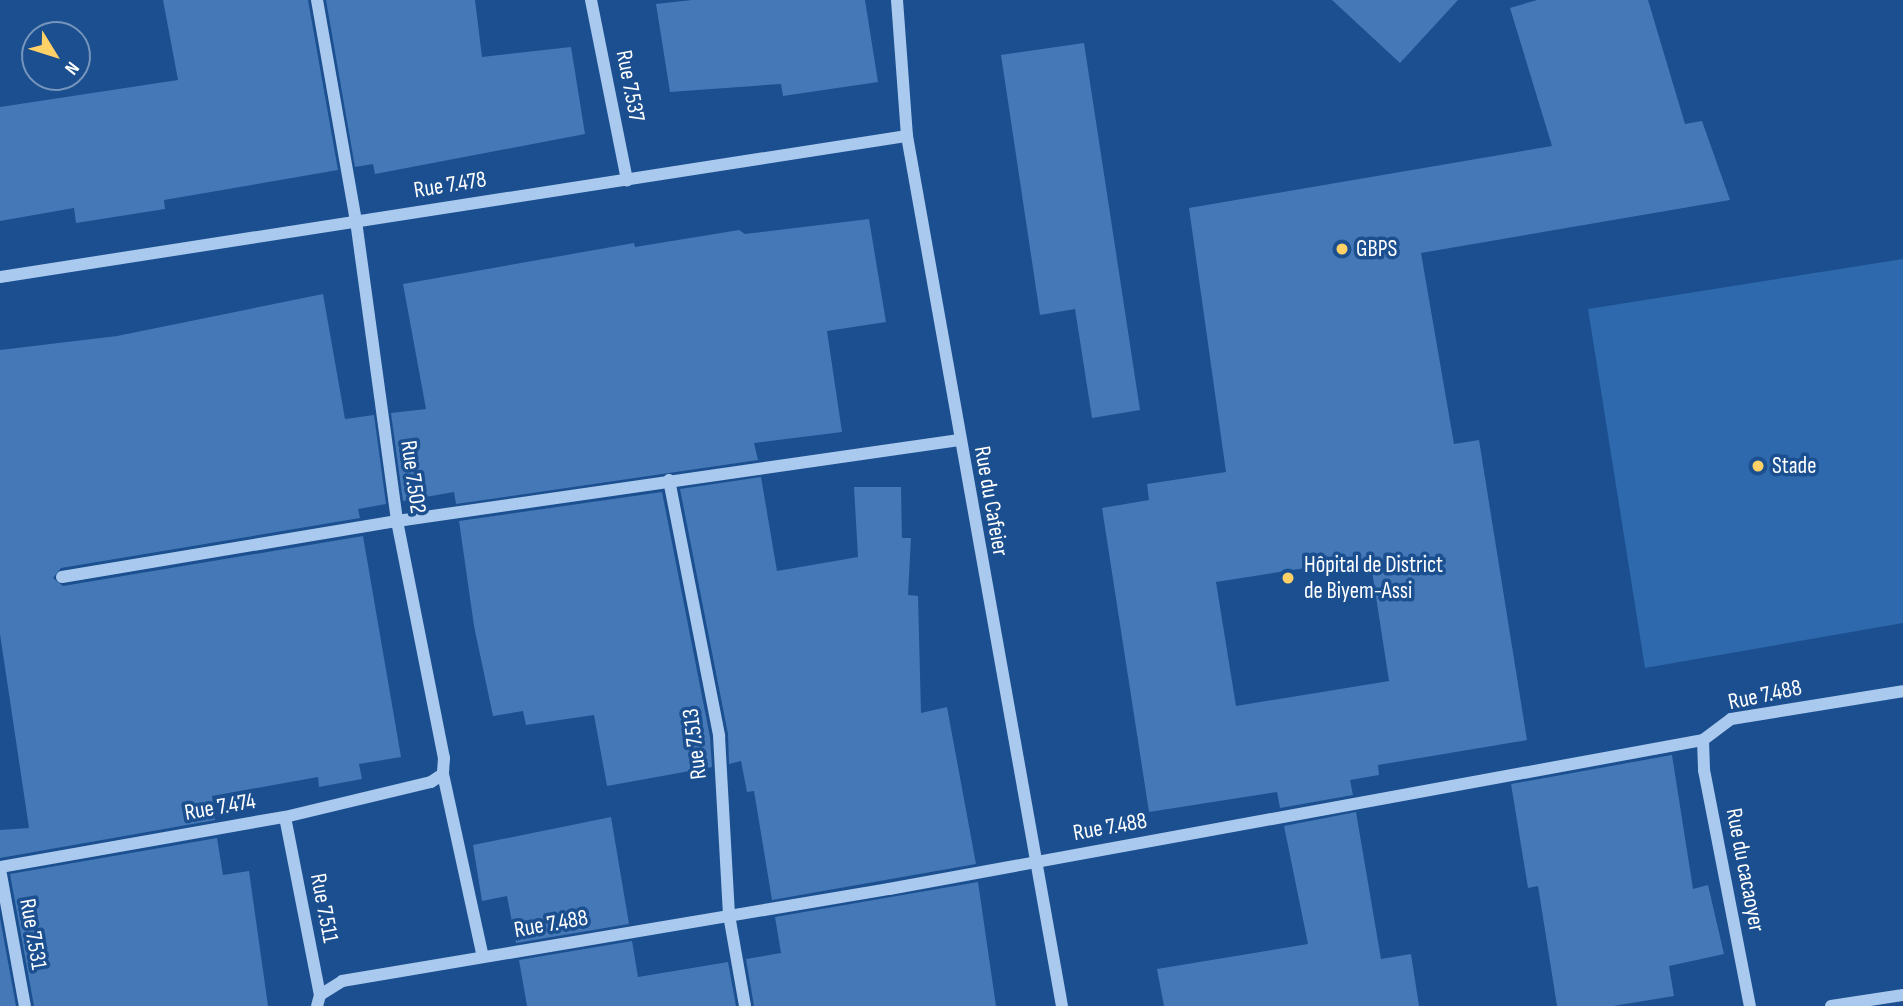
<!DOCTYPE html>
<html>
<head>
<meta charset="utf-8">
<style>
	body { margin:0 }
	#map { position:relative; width:1903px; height:1006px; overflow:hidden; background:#1b4f8f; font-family:"Sofia Sans Condensed",sans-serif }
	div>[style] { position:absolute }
	.green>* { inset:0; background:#2e69ad }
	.building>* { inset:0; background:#4478b7 }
	.minor>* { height:12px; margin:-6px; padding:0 6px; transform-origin:6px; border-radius:6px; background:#a9c9ee }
	.dots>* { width:19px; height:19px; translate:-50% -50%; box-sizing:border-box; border:4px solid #1b4f8f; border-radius:50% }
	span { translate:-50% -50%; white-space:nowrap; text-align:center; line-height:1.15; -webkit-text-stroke:7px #1b4f8f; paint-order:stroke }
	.street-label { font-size:23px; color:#fff }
	.poi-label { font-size:23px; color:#fff }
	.left { translate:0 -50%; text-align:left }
	.north { position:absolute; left:21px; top:21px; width:70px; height:70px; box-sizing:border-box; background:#1b4f8f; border:2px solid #7695bc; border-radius:50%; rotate:128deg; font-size:19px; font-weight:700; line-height:28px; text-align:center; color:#fff }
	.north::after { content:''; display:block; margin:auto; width:24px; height:32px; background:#ffd166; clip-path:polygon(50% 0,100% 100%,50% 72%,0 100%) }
</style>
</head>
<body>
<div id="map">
	<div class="green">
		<div style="clip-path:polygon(1903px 259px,1903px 623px,1645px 668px,1588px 309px)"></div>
	</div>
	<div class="building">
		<div style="clip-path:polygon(163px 0,308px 0,338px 170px,164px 200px,165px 209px,76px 223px,74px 208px,0 221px,0 107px,178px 80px)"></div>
		<div style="clip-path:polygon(326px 0,475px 0,482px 57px,571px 47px,585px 134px,375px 174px,373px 164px,355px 167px)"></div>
		<div style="clip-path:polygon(692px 0,865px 0,878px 82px,783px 96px,781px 84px,670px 92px,656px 4px)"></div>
		<div style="clip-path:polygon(1332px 0,1458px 0,1400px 63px)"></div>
		<div style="clip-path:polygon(evenodd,1537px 0,1648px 0,1685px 124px,1702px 121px,1730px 200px,1421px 253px,1454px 444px,1479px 440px,1527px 740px,1378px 765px,1379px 775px,1350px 780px,1353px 795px,1280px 808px,1277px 792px,1149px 812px,1102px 508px,1149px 500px,1147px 484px,1226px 472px,1189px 208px,1552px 146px,1510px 8px,1537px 0,1370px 558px,1389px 681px,1236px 706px,1216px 582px,1370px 558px)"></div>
		<div style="clip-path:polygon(1084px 43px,1140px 410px,1092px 418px,1075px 309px,1040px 315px,1001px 55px)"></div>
		<div style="clip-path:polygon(869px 219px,886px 322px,827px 331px,842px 432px,754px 443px,758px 460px,456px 504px,454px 492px,403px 501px,391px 413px,426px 409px,403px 284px,634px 243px,635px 247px,739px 230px,745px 234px)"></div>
		<div style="clip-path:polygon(323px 294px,345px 419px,374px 415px,386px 504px,358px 509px,360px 518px,61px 568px,53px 578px,63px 586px,363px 536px,401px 757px,359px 764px,362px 779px,319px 787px,318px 777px,212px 796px,215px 820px,0 858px,0 830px,29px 828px,0 634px,0 350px,117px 336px)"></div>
		<div style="clip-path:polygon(761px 477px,777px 571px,858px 557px,854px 487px,901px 487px,902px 538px,911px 538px,908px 595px,918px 596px,921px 713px,947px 707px,976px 864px,772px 900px,754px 791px,747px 792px,741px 761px,729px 764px,728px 734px,680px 489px)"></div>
		<div style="clip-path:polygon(662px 492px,710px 737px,712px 767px,607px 786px,594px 715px,526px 725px,523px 711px,493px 716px,474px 626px,459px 521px)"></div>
		<div style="clip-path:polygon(1672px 755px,1693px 889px,1708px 885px,1724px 954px,1669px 966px,1674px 996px,1613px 1006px,1557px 1006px,1538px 886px,1528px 888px,1511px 784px)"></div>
		<div style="clip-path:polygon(1356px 812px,1381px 959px,1411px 954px,1419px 1006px,1164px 1006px,1157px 969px,1308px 944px,1284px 826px)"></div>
		<div style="clip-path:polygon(611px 817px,629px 924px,516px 943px,507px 896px,482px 901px,473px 845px)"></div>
		<div style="clip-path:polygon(217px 838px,223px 875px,249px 871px,268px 1006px,34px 1006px,10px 874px)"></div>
		<div style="clip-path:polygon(978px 882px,996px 1006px,754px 1006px,746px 959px,781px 953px,775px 917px)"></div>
		<div style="clip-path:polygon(0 918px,16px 1006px,0 1006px)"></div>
		<div style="clip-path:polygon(632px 941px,638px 977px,728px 962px,736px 1006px,527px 1006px,519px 960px)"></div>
	</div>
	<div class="minor">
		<div style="left:317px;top:0;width:224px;rotate:80deg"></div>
		<div style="left:356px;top:221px;width:303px;rotate:82.2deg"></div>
		<div style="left:397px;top:521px;width:242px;rotate:78.8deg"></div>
		<div style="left:444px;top:758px;width:16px;rotate:94deg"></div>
		<div style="left:443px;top:774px;width:187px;rotate:77.7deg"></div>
		<div style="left:591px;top:0;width:184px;rotate:78.7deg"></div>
		<div style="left:897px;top:0;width:136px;rotate:85.8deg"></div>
		<div style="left:907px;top:136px;width:884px;rotate:79.9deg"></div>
		<div style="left:0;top:277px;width:918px;rotate:-8.84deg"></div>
		<div style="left:669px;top:480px;width:261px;rotate:78.9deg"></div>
		<div style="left:719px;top:736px;width:179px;rotate:86.8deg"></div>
		<div style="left:729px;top:915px;width:92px;rotate:80deg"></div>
		<div style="left:62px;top:577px;width:340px;rotate:-9.5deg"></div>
		<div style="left:397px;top:521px;width:568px;rotate:-8.2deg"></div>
		<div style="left:1703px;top:740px;width:30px;rotate:88deg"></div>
		<div style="left:1704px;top:770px;width:240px;rotate:79deg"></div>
		<div style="left:285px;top:817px;width:181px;rotate:78.9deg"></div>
		<div style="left:320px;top:995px;width:11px;rotate:105deg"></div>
		<div style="left:0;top:867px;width:289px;rotate:-10deg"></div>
		<div style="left:285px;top:817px;width:150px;rotate:-13.5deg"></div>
		<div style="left:431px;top:782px;width:14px;rotate:-34deg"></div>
		<div style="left:0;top:869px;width:139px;rotate:79.7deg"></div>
		<div style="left:320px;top:995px;width:26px;rotate:-32deg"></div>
		<div style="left:342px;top:981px;width:555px;rotate:-9.55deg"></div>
		<div style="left:889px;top:889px;width:828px;rotate:-10.37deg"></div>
		<div style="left:1703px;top:740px;width:35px;rotate:-37deg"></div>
		<div style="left:1731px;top:719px;width:174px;rotate:-9.2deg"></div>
		<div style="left:1831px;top:1006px;width:73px;rotate:-8.7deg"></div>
	</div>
	<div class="dots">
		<div style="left:1342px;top:249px;background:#ffd166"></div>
		<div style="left:1758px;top:466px;background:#ffd166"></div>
		<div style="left:1288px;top:578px;background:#ffd166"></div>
	</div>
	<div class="street-label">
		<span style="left:630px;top:86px;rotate:79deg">Rue 7.537</span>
		<span style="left:450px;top:185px;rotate:-9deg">Rue 7.478</span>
		<span style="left:413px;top:477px;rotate:82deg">Rue 7.502</span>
		<span style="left:991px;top:501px;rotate:80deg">Rue du Cafeier</span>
		<span style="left:1765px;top:695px;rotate:-12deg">Rue 7.488</span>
		<span style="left:695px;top:744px;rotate:-97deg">Rue 7.513</span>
		<span style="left:220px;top:807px;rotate:-10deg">Rue 7.474</span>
		<span style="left:1110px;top:827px;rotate:-10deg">Rue 7.488</span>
		<span style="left:1745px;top:870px;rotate:79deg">Rue du cacaoyer</span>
		<span style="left:324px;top:908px;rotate:79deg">Rue 7.511</span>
		<span style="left:551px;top:924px;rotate:-10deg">Rue 7.488</span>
		<span style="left:33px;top:934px;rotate:80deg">Rue 7.531</span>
	</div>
	<div class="poi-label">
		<span class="left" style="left:1356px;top:249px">GBPS</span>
		<span class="left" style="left:1772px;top:466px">Stade</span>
		<span class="left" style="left:1304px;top:578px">Hôpital de District<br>de Biyem-Assi</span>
	</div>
	<div class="north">N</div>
</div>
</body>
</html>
